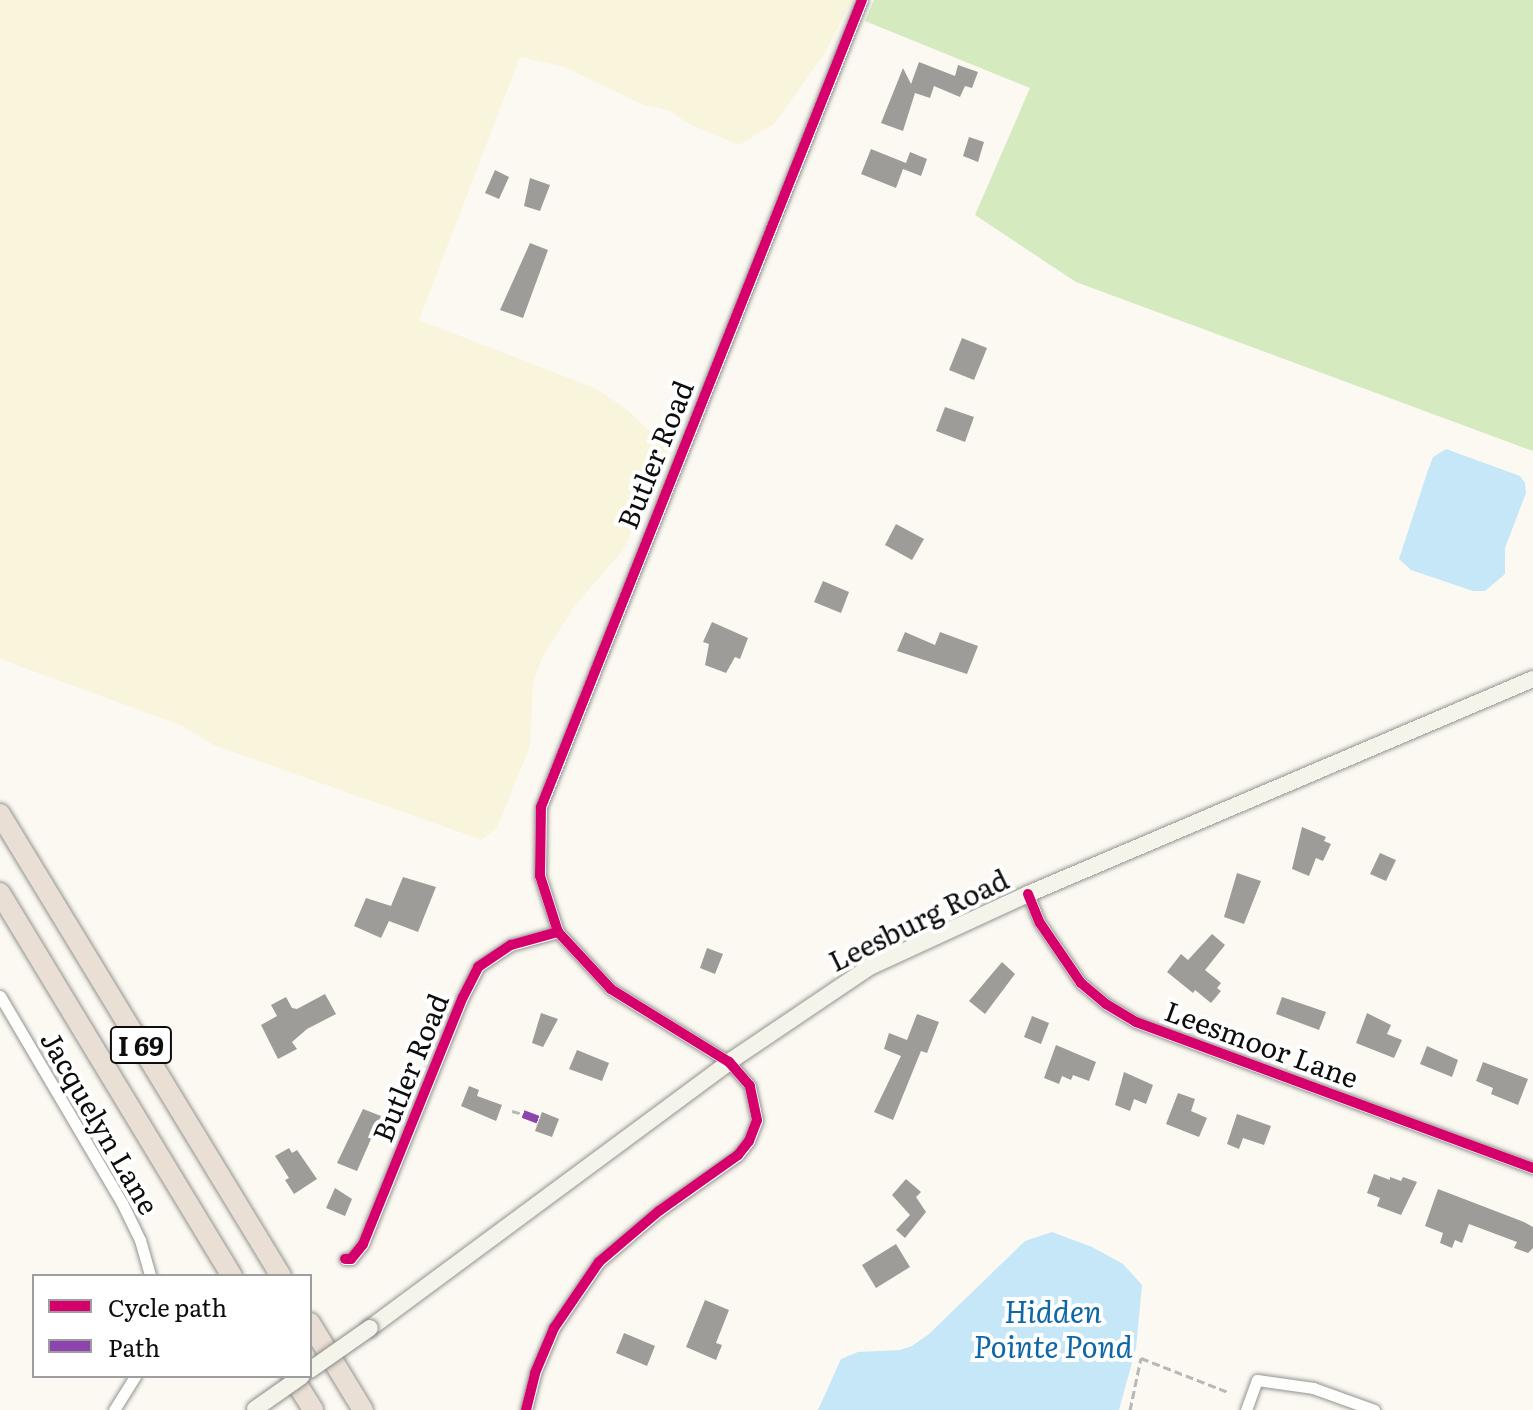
<!DOCTYPE html>
<html>
<head>
<meta charset="utf-8">
<style>
	body { margin:0 }
	#map { position:relative; width:1533px; height:1410px; overflow:hidden; background:#fbf9f2; font-family:Literata,serif }
	div>[style] { position:absolute }
	.farmland>* { inset:0; background:#f9f5dd }
	.forest>* { inset:0; background:#d5eabe }
	.water>* { inset:0; background:#c6e7f8 }
	.building>* { inset:0; background:#9e9c98 }
	.path>* { height:3px; margin-top:-1.5px; transform-origin:0; background:repeating-linear-gradient(90deg,#b8b8b6 0 8px,transparent 0 12px) }
	.roads { filter:drop-shadow(0 0 2px #949390) drop-shadow(0 0 2px #949390) }
	.minor>* { height:11px; margin:-5.5px; padding:0 5.5px; transform-origin:5.5px; border-radius:5.5px; background:#fefefd }
	.secondary>* { height:16px; margin:-8px; padding:0 8px; transform-origin:8px; border-radius:8px; background:#f5f4ea }
	.motorway>* { height:20px; margin:-10px; padding:0 10px; transform-origin:10px; border-radius:10px; background:#eadfd4 }
	.bridges { filter:drop-shadow(0 0 2px #8b8a87) drop-shadow(0 0 2px #8b8a87) }
	.secondary-bridge>* { height:16px; margin:-8px; padding:0 8px; transform-origin:8px; border-radius:8px; background:#f5f4ea }
	.quiet>* { height:8px; margin-top:-4px; transform-origin:0; background:repeating-linear-gradient(90deg,#8e44ad 0 16px,transparent 0 24px) }
	.cycleway>* { height:10px; margin:-5px; padding:0 5px; transform-origin:5px; border-radius:5px; background:#d6006c }
	span { translate:-50% -50%; white-space:nowrap; text-align:center; line-height:1.15; -webkit-text-stroke:8px #fff; paint-order:stroke }
	.shield-label span { padding:2px 6px; background:#fff; border:2px solid; border-radius:6px; -webkit-text-stroke-width:0 }
	.shield-label { font-size:26px; color:#0d0d0d; font-weight:700 }
	.street-label { font-size:28px; color:#0d0d0d }
	.water-label { font-size:30px; color:#0f67a7; font-style:italic }
	.legend { position:absolute; left:32px; top:1274px; width:280px; height:104px; box-sizing:border-box; background:#fff; border:2px solid #9e9e9e; margin:0; padding:10px 14px; list-style:none; font-size:24px; color:#0d0d0d }
	.legend li { display:flex; align-items:center; gap:16px; height:40px }
	.legend b { width:40px; border:2px solid #9e9e9e }
</style>
</head>
<body>
<div id="map">
	<div class="farmland">
		<div style="clip-path:polygon(0 0,853px 0,823px 56px,774px 124px,739px 145px,689px 124px,670px 111px,641px 104px,565px 67px,520px 57px,419px 320px,597px 389px,630px 412px,668px 449px,624px 549px,573px 608px,541px 660px,533px 684px,530px 746px,498px 826px,482px 840px,213px 745px,183px 726px,0 659px)"></div>
	</div>
	<div class="forest">
		<div style="clip-path:polygon(874px 0,1533px 0,1533px 451px,1076px 282px,975px 215px,1030px 88px,865px 21px)"></div>
	</div>
	<div class="water">
		<div style="clip-path:polygon(1446px 449px,1520px 476px,1525px 483px,1526px 493px,1505px 548px,1505px 574px,1485px 591px,1473px 591px,1411px 570px,1399px 559px,1428px 470px,1433px 457px)"></div>
		<div style="clip-path:polygon(1052px 1232px,1092px 1247px,1123px 1264px,1142px 1285px,1136px 1348px,1119px 1410px,818px 1410px,841px 1359px,858px 1352px,900px 1350px,912px 1346px,929px 1334px,1025px 1241px)"></div>
	</div>
	<div class="building">
		<div style="clip-path:polygon(919px 62px,955px 76px,958px 65px,978px 72px,972px 88px,965px 86px,960px 97px,934px 86px,930px 98px,915px 93px,903px 131px,881px 123px,903px 68px,911px 84px)"></div>
		<div style="clip-path:polygon(969px 137px,984px 142px,978px 162px,963px 156px)"></div>
		<div style="clip-path:polygon(871px 149px,906px 163px,910px 152px,927px 159px,921px 176px,903px 169px,896px 188px,861px 174px)"></div>
		<div style="clip-path:polygon(495px 170px,509px 177px,499px 199px,485px 193px)"></div>
		<div style="clip-path:polygon(530px 178px,550px 185px,540px 211px,524px 206px)"></div>
		<div style="clip-path:polygon(530px 243px,548px 250px,523px 318px,500px 310px)"></div>
		<div style="clip-path:polygon(962px 338px,987px 348px,974px 380px,949px 370px)"></div>
		<div style="clip-path:polygon(945px 407px,974px 417px,965px 442px,936px 431px)"></div>
		<div style="clip-path:polygon(896px 524px,924px 539px,912px 560px,885px 545px)"></div>
		<div style="clip-path:polygon(823px 581px,849px 592px,841px 613px,814px 602px)"></div>
		<div style="clip-path:polygon(712px 622px,748px 638px,740px 659px,735px 657px,726px 673px,705px 665px,709px 644px,703px 642px)"></div>
		<div style="clip-path:polygon(905px 632px,935px 645px,940px 632px,978px 646px,967px 674px,897px 651px)"></div>
		<div style="clip-path:polygon(1302px 827px,1326px 837px,1324px 841px,1331px 844px,1323px 861px,1316px 858px,1309px 876px,1292px 869px)"></div>
		<div style="clip-path:polygon(1380px 853px,1396px 860px,1386px 881px,1370px 874px)"></div>
		<div style="clip-path:polygon(1237px 873px,1261px 881px,1244px 924px,1224px 917px)"></div>
		<div style="clip-path:polygon(403px 877px,436px 887px,418px 932px,389px 921px,381px 938px,354px 926px,366px 898px,391px 906px)"></div>
		<div style="clip-path:polygon(1212px 934px,1225px 945px,1205px 970px,1221px 983px,1217px 988px,1221px 991px,1211px 1003px,1195px 990px,1193px 993px,1167px 972px,1181px 954px,1188px 960px)"></div>
		<div style="clip-path:polygon(707px 948px,723px 954px,715px 974px,700px 968px)"></div>
		<div style="clip-path:polygon(1002px 962px,1015px 974px,985px 1014px,969px 1001px)"></div>
		<div style="clip-path:polygon(325px 994px,336px 1014px,307px 1029px,292px 1042px,297px 1049px,278px 1059px,261px 1025px,277px 1016px,271px 1005px,286px 997px,292px 1008px,297px 1009px)"></div>
		<div style="clip-path:polygon(1282px 997px,1326px 1012px,1319px 1030px,1276px 1014px)"></div>
		<div style="clip-path:polygon(541px 1013px,558px 1019px,543px 1047px,532px 1043px)"></div>
		<div style="clip-path:polygon(1367px 1013px,1391px 1025px,1387px 1034px,1402px 1040px,1394px 1058px,1356px 1043px)"></div>
		<div style="clip-path:polygon(917px 1014px,939px 1022px,927px 1053px,921px 1051px,893px 1120px,874px 1112px,901px 1056px,884px 1049px,889px 1033px,907px 1040px)"></div>
		<div style="clip-path:polygon(1032px 1016px,1049px 1023px,1041px 1044px,1024px 1037px)"></div>
		<div style="clip-path:polygon(1056px 1045px,1096px 1062px,1089px 1081px,1073px 1075px,1071px 1080px,1062px 1076px,1059px 1084px,1044px 1078px)"></div>
		<div style="clip-path:polygon(1427px 1046px,1458px 1060px,1452px 1077px,1420px 1064px)"></div>
		<div style="clip-path:polygon(577px 1050px,609px 1063px,602px 1081px,569px 1069px)"></div>
		<div style="clip-path:polygon(1483px 1062px,1528px 1079px,1518px 1105px,1491px 1094px,1493px 1088px,1476px 1081px)"></div>
		<div style="clip-path:polygon(1124px 1072px,1153px 1085px,1146px 1104px,1134px 1099px,1130px 1111px,1115px 1105px)"></div>
		<div style="clip-path:polygon(469px 1086px,479px 1090px,477px 1096px,502px 1105px,496px 1121px,461px 1106px)"></div>
		<div style="clip-path:polygon(1178px 1093px,1195px 1099px,1191px 1111px,1207px 1118px,1199px 1137px,1166px 1124px)"></div>
		<div style="clip-path:polygon(363px 1109px,381px 1116px,357px 1171px,337px 1163px)"></div>
		<div style="clip-path:polygon(542px 1112px,559px 1119px,552px 1137px,535px 1131px)"></div>
		<div style="clip-path:polygon(1237px 1114px,1271px 1126px,1264px 1145px,1243px 1138px,1239px 1149px,1227px 1144px)"></div>
		<div style="clip-path:polygon(289px 1148px,292px 1153px,297px 1150px,317px 1179px,294px 1194px,285px 1180px,289px 1178px,275px 1156px)"></div>
		<div style="clip-path:polygon(1374px 1174px,1390px 1180px,1390px 1177px,1401px 1181px,1403px 1177px,1417px 1182px,1401px 1215px,1377px 1206px,1380px 1198px,1367px 1193px)"></div>
		<div style="clip-path:polygon(906px 1179px,921px 1192px,916px 1197px,926px 1212px,905px 1238px,896px 1230px,910px 1215px,892px 1195px)"></div>
		<div style="clip-path:polygon(335px 1188px,352px 1199px,345px 1216px,326px 1208px)"></div>
		<div style="clip-path:polygon(1438px 1189px,1524px 1222px,1533px 1227px,1533px 1248px,1528px 1253px,1514px 1248px,1517px 1242px,1469px 1224px,1462px 1243px,1455px 1240px,1452px 1248px,1440px 1243px,1443px 1233px,1425px 1226px)"></div>
		<div style="clip-path:polygon(896px 1244px,910px 1267px,876px 1288px,862px 1265px)"></div>
		<div style="clip-path:polygon(705px 1300px,729px 1310px,716px 1343px,722px 1345px,716px 1360px,686px 1347px)"></div>
		<div style="clip-path:polygon(624px 1333px,655px 1346px,647px 1366px,616px 1353px)"></div>
	</div>
	<div class="path">
		<div style="left:512px;top:1111px;width:11px;rotate:15deg"></div>
		<div style="left:1130px;top:1410px;width:53px;rotate:-78.1deg"></div>
		<div style="left:1141px;top:1358px;width:93px;rotate:21.3deg"></div>
	</div>
	<div class="roads">
		<div class="minor">
			<div style="left:1028px;top:894px;width:31px;rotate:68deg"></div>
			<div style="left:1040px;top:923px;width:73px;rotate:55.7deg"></div>
			<div style="left:1081px;top:983px;width:33px;rotate:40deg"></div>
			<div style="left:1106px;top:1004px;width:35px;rotate:31deg"></div>
			<div style="left:1136px;top:1022px;width:423px;rotate:20.2deg"></div>
			<div style="left:0;top:996px;width:240px;rotate:59.5deg"></div>
			<div style="left:122px;top:1203px;width:41px;rotate:64.1deg"></div>
			<div style="left:140px;top:1240px;width:37px;rotate:74deg"></div>
			<div style="left:345px;top:1259px;width:6px"></div>
			<div style="left:351px;top:1259px;width:19px;rotate:-51deg"></div>
			<div style="left:363px;top:1244px;width:266px;rotate:-68deg"></div>
			<div style="left:463px;top:997px;width:34px;rotate:-63deg"></div>
			<div style="left:478px;top:967px;width:40px;rotate:-34deg"></div>
			<div style="left:511px;top:945px;width:49px;rotate:-15.5deg"></div>
			<div style="left:114px;top:1410px;width:40px;rotate:-58deg"></div>
			<div style="left:526px;top:1410px;width:38px;rotate:-76deg"></div>
			<div style="left:535px;top:1373px;width:49px;rotate:-67.1deg"></div>
			<div style="left:554px;top:1328px;width:80px;rotate:-55.7deg"></div>
			<div style="left:599px;top:1262px;width:79px;rotate:-40.4deg"></div>
			<div style="left:659px;top:1211px;width:97px;rotate:-35.3deg"></div>
			<div style="left:738px;top:1155px;width:18px;rotate:-52deg"></div>
			<div style="left:749px;top:1141px;width:22px;rotate:-69deg"></div>
			<div style="left:757px;top:1120px;width:35px;rotate:-102deg"></div>
			<div style="left:750px;top:1086px;width:32px;rotate:-131deg"></div>
			<div style="left:729px;top:1062px;width:139px;rotate:-148.3deg"></div>
			<div style="left:611px;top:989px;width:78px;rotate:-132.9deg"></div>
			<div style="left:558px;top:932px;width:59px;rotate:-107.8deg"></div>
			<div style="left:540px;top:876px;width:69px;rotate:-89.2deg"></div>
			<div style="left:541px;top:807px;width:868px;rotate:-68.31deg"></div>
			<div style="left:1246px;top:1410px;width:32px;rotate:-70deg"></div>
			<div style="left:1257px;top:1380px;width:57px;rotate:8.1deg"></div>
			<div style="left:1313px;top:1388px;width:65px;rotate:19.8deg"></div>
		</div>
		<div class="secondary">
			<div style="left:370px;top:1328px;width:447px;rotate:-36.5deg"></div>
			<div style="left:729px;top:1062px;width:170px;rotate:-34deg"></div>
			<div style="left:870px;top:967px;width:174px;rotate:-24.8deg"></div>
			<div style="left:1028px;top:894px;width:549px;rotate:-23.06deg"></div>
		</div>
		<div class="motorway">
			<div style="left:0;top:814px;width:541px;rotate:58.69deg"></div>
			<div style="left:0;top:893px;width:448px;rotate:58.8deg"></div>
			<div style="left:310px;top:1323px;width:102px;rotate:58.7deg"></div>
			<div style="left:292px;top:1376px;width:40px;rotate:58deg"></div>
		</div>
	</div>
	<div class="bridges">
		<div class="secondary-bridge">
			<div style="left:310px;top:1370px;width:73px;rotate:-35deg"></div>
			<div style="left:255px;top:1409px;width:57px;rotate:-35.1deg"></div>
		</div>
	</div>
	<div class="quiet">
		<div style="left:523px;top:1114px;width:17px;rotate:21deg"></div>
	</div>
	<div class="cycleway">
		<div style="left:1028px;top:894px;width:31px;rotate:68deg"></div>
		<div style="left:1040px;top:923px;width:73px;rotate:55.7deg"></div>
		<div style="left:1081px;top:983px;width:33px;rotate:40deg"></div>
		<div style="left:1106px;top:1004px;width:35px;rotate:31deg"></div>
		<div style="left:1136px;top:1022px;width:423px;rotate:20.2deg"></div>
		<div style="left:345px;top:1259px;width:6px"></div>
		<div style="left:351px;top:1259px;width:19px;rotate:-51deg"></div>
		<div style="left:363px;top:1244px;width:266px;rotate:-68deg"></div>
		<div style="left:463px;top:997px;width:34px;rotate:-63deg"></div>
		<div style="left:478px;top:967px;width:40px;rotate:-34deg"></div>
		<div style="left:511px;top:945px;width:49px;rotate:-15.5deg"></div>
		<div style="left:526px;top:1410px;width:38px;rotate:-76deg"></div>
		<div style="left:535px;top:1373px;width:49px;rotate:-67.1deg"></div>
		<div style="left:554px;top:1328px;width:80px;rotate:-55.7deg"></div>
		<div style="left:599px;top:1262px;width:79px;rotate:-40.4deg"></div>
		<div style="left:659px;top:1211px;width:97px;rotate:-35.3deg"></div>
		<div style="left:738px;top:1155px;width:18px;rotate:-52deg"></div>
		<div style="left:749px;top:1141px;width:22px;rotate:-69deg"></div>
		<div style="left:757px;top:1120px;width:35px;rotate:-102deg"></div>
		<div style="left:750px;top:1086px;width:32px;rotate:-131deg"></div>
		<div style="left:729px;top:1062px;width:139px;rotate:-148.3deg"></div>
		<div style="left:611px;top:989px;width:78px;rotate:-132.9deg"></div>
		<div style="left:558px;top:932px;width:59px;rotate:-107.8deg"></div>
		<div style="left:540px;top:876px;width:69px;rotate:-89.2deg"></div>
		<div style="left:541px;top:807px;width:868px;rotate:-68.31deg"></div>
	</div>
	<div class="shield-label">
		<span style="left:141px;top:1045px">I 69</span>
	</div>
	<div class="street-label">
		<span style="left:654px;top:454px;rotate:-68deg">Butler Road</span>
		<span style="left:918px;top:919px;rotate:-26deg">Leesburg Road</span>
		<span style="left:1262px;top:1043px;rotate:20deg">Leesmoor Lane</span>
		<span style="left:409px;top:1067px;rotate:-68deg">Butler Road</span>
		<span style="left:101px;top:1122px;rotate:60deg">Jacquelyn Lane</span>
	</div>
	<div class="water-label">
		<span style="left:1053px;top:1327px">Hidden<br>Pointe Pond</span>
	</div>
	<ul class="legend">
	<li><b style="height:10px;background:#d6006c"></b>Cycle path</li>
	<li><b style="height:10px;background:#8e44ad"></b>Path</li>
	</ul>
</div>
</body>
</html>
